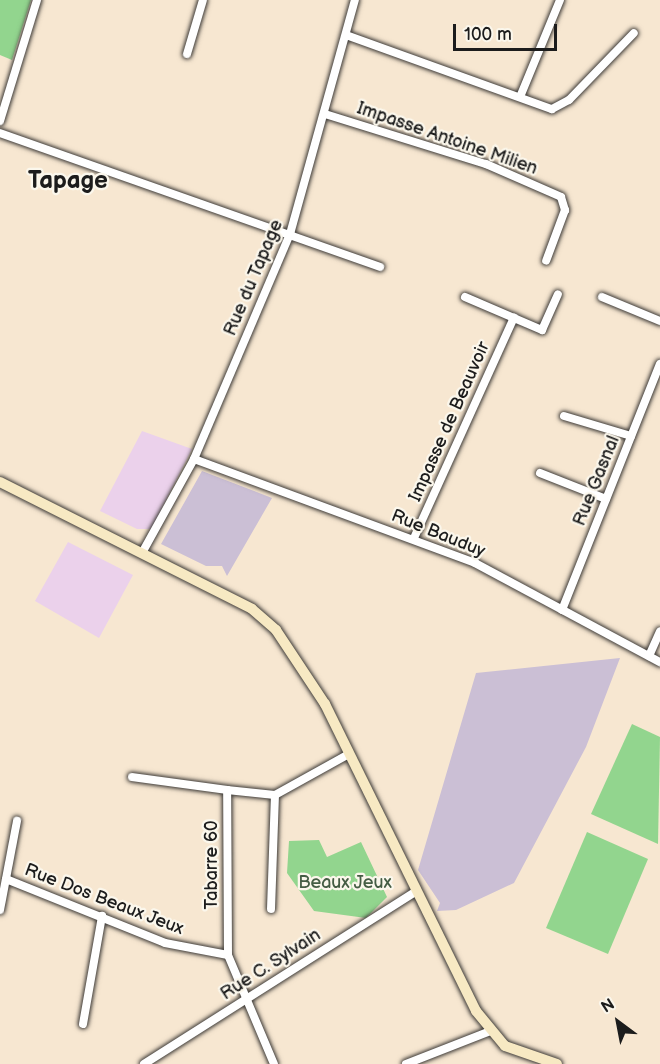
<!DOCTYPE html>
<html>
<head>
<meta charset="utf-8">
<style>
	body { margin:0 }
	#map { position:relative; width:660px; height:1064px; overflow:hidden; background:#f7e7d1; font-family:"Balsamiq Sans",sans-serif }
	div>[style] { position:absolute }
	.built>* { inset:0; background:#ebd1eb }
	.industrial>* { inset:0; background:#cbbfd5 }
	.green>* { inset:0; background:#92d58e }
	.roads { filter:drop-shadow(0 0 2px #3d3a37) drop-shadow(0 0 2px #3d3a37) }
	.street>* { height:8px; margin:-4px; padding:0 4px; transform-origin:4px; border-radius:4px; background:#fff }
	.secondary>* { height:10px; margin:-5px; padding:0 5px; transform-origin:5px; border-radius:5px; background:#f7e9c3 }
	span { translate:-50% -50%; white-space:nowrap; text-align:center; line-height:1.15; -webkit-text-stroke:4.5px #fbf7ec; paint-order:stroke }
	.street-label { font-size:18px; color:#1c1c1c }
	.park-label { font-size:18px; color:#455d44 }
	.district-label { font-size:24px; color:#1c1c1c; font-weight:700 }
	.north { position:absolute; left:588px; top:992px; width:60px; height:60px; -webkit-text-stroke:4px #fbf7ec; paint-order:stroke; rotate:328deg; font-size:16px; font-weight:700; line-height:24px; text-align:center; color:#1c1c1c }
	.north::after { content:''; display:block; margin:auto; width:21px; height:27px; background:#1c1c1c; clip-path:polygon(50% 0,100% 100%,50% 72%,0 100%) }
	.scale { position:absolute; left:453px; top:24px; width:104px; height:27px; box-sizing:border-box; border:3px solid #1c1c1c; border-top:0; padding-left:8px; font-size:18px; line-height:21px; white-space:nowrap; color:#1c1c1c; -webkit-text-stroke:4px #fbf7ec; paint-order:stroke }
</style>
</head>
<body>
<div id="map">
	<div class="built">
		<div style="clip-path:polygon(142px 431px,192px 449px,151px 529px,137px 529px,100px 511px)"></div>
		<div style="clip-path:polygon(68px 542px,133px 575px,99px 638px,35px 601px)"></div>
	</div>
	<div class="industrial">
		<div style="clip-path:polygon(202px 471px,272px 498px,227px 576px,222px 566px,206px 566px,161px 544px)"></div>
		<div style="clip-path:polygon(620px 658px,586px 747px,514px 883px,456px 910px,437px 911px,440px 903px,418px 870px,476px 673px)"></div>
	</div>
	<div class="green">
		<div style="clip-path:polygon(0 0,31px 0,12px 60px,0 55px)"></div>
		<div style="clip-path:polygon(632px 724px,660px 737px,658px 844px,591px 814px)"></div>
		<div style="clip-path:polygon(587px 832px,648px 859px,608px 954px,546px 928px)"></div>
		<div style="clip-path:polygon(319px 840px,327px 857px,361px 842px,387px 897px,366px 918px,314px 911px,287px 873px,289px 841px)"></div>
	</div>
	<div class="roads">
		<div class="street">
			<div style="left:346px;top:35px;width:219px;rotate:19.8deg"></div>
			<div style="left:552px;top:109px;width:19px;rotate:-28deg"></div>
			<div style="left:569px;top:100px;width:93px;rotate:-45.9deg"></div>
			<div style="left:187px;top:54px;width:56px;rotate:-73.5deg"></div>
			<div style="left:520px;top:97px;width:105px;rotate:-67.6deg"></div>
			<div style="left:325px;top:114px;width:169px;rotate:17.3deg"></div>
			<div style="left:486px;top:164px;width:82px;rotate:23.7deg"></div>
			<div style="left:561px;top:197px;width:14px;rotate:73deg"></div>
			<div style="left:565px;top:210px;width:54px;rotate:110.4deg"></div>
			<div style="left:0;top:121px;width:127px;rotate:-73deg"></div>
			<div style="left:0;top:133px;width:403px;rotate:19.4deg"></div>
			<div style="left:465px;top:297px;width:84px;rotate:23.2deg"></div>
			<div style="left:542px;top:330px;width:39px;rotate:-66deg"></div>
			<div style="left:602px;top:297px;width:63px;rotate:22.5deg"></div>
			<div style="left:564px;top:416px;width:70px;rotate:16.6deg"></div>
			<div style="left:194px;top:459px;width:300px;rotate:20.3deg"></div>
			<div style="left:475px;top:563px;width:210px;rotate:28.2deg"></div>
			<div style="left:540px;top:473px;width:71px;rotate:21.5deg"></div>
			<div style="left:414px;top:538px;width:242px;rotate:-65.6deg"></div>
			<div style="left:142px;top:553px;width:107px;rotate:-61deg"></div>
			<div style="left:194px;top:459px;width:245px;rotate:-66.9deg"></div>
			<div style="left:290px;top:234px;width:243px;rotate:-74.5deg"></div>
			<div style="left:562px;top:610px;width:265px;rotate:-68.3deg"></div>
			<div style="left:649px;top:656px;width:27px;rotate:-66deg"></div>
			<div style="left:132px;top:777px;width:96px;rotate:7.8deg"></div>
			<div style="left:6px;top:879px;width:171px;rotate:21.9deg"></div>
			<div style="left:165px;top:943px;width:64px;rotate:10.8deg"></div>
			<div style="left:271px;top:909px;width:114px;rotate:-88deg"></div>
			<div style="left:0;top:910px;width:91px;rotate:-79.2deg"></div>
			<div style="left:83px;top:1024px;width:110px;rotate:-80deg"></div>
			<div style="left:144px;top:1064px;width:321px;rotate:-32.4deg"></div>
			<div style="left:274px;top:1064px;width:118px;rotate:-112.9deg"></div>
			<div style="left:228px;top:955px;width:165px;rotate:-90.3deg"></div>
			<div style="left:227px;top:790px;width:48px;rotate:5.9deg"></div>
			<div style="left:275px;top:795px;width:85px;rotate:-29deg"></div>
			<div style="left:406px;top:1064px;width:90px;rotate:-21.4deg"></div>
		</div>
		<div class="secondary">
			<div style="left:0;top:482px;width:282px;rotate:26.7deg"></div>
			<div style="left:252px;top:609px;width:32px;rotate:41deg"></div>
			<div style="left:276px;top:630px;width:89px;rotate:56.5deg"></div>
			<div style="left:325px;top:704px;width:342px;rotate:63.8deg"></div>
			<div style="left:476px;top:1011px;width:45px;rotate:50.4deg"></div>
			<div style="left:505px;top:1046px;width:55px;rotate:19.1deg"></div>
		</div>
	</div>
	<div class="street-label">
		<span style="left:447px;top:139px;rotate:19deg">Impasse Antoine Milien</span>
		<span style="left:254px;top:278px;rotate:-67deg">Rue du Tapage</span>
		<span style="left:450px;top:422px;rotate:-66deg">Impasse de Beauvoir</span>
		<span style="left:597px;top:481px;rotate:-68deg">Rue Gasnal</span>
		<span style="left:438px;top:534px;rotate:22deg">Rue Bauduy</span>
		<span style="left:212px;top:865px;rotate:-90deg">Tabarre 60</span>
		<span style="left:104px;top:900px;rotate:21deg">Rue Dos Beaux Jeux</span>
		<span style="left:271px;top:965px;rotate:-33deg">Rue C. Sylvain</span>
	</div>
	<div class="park-label">
		<span style="left:345px;top:883px">Beaux Jeux</span>
	</div>
	<div class="district-label">
		<span style="left:68px;top:181px">Tapage</span>
	</div>
	<div class="north">N</div>
	<div class="scale">100 m</div>
</div>
</body>
</html>
